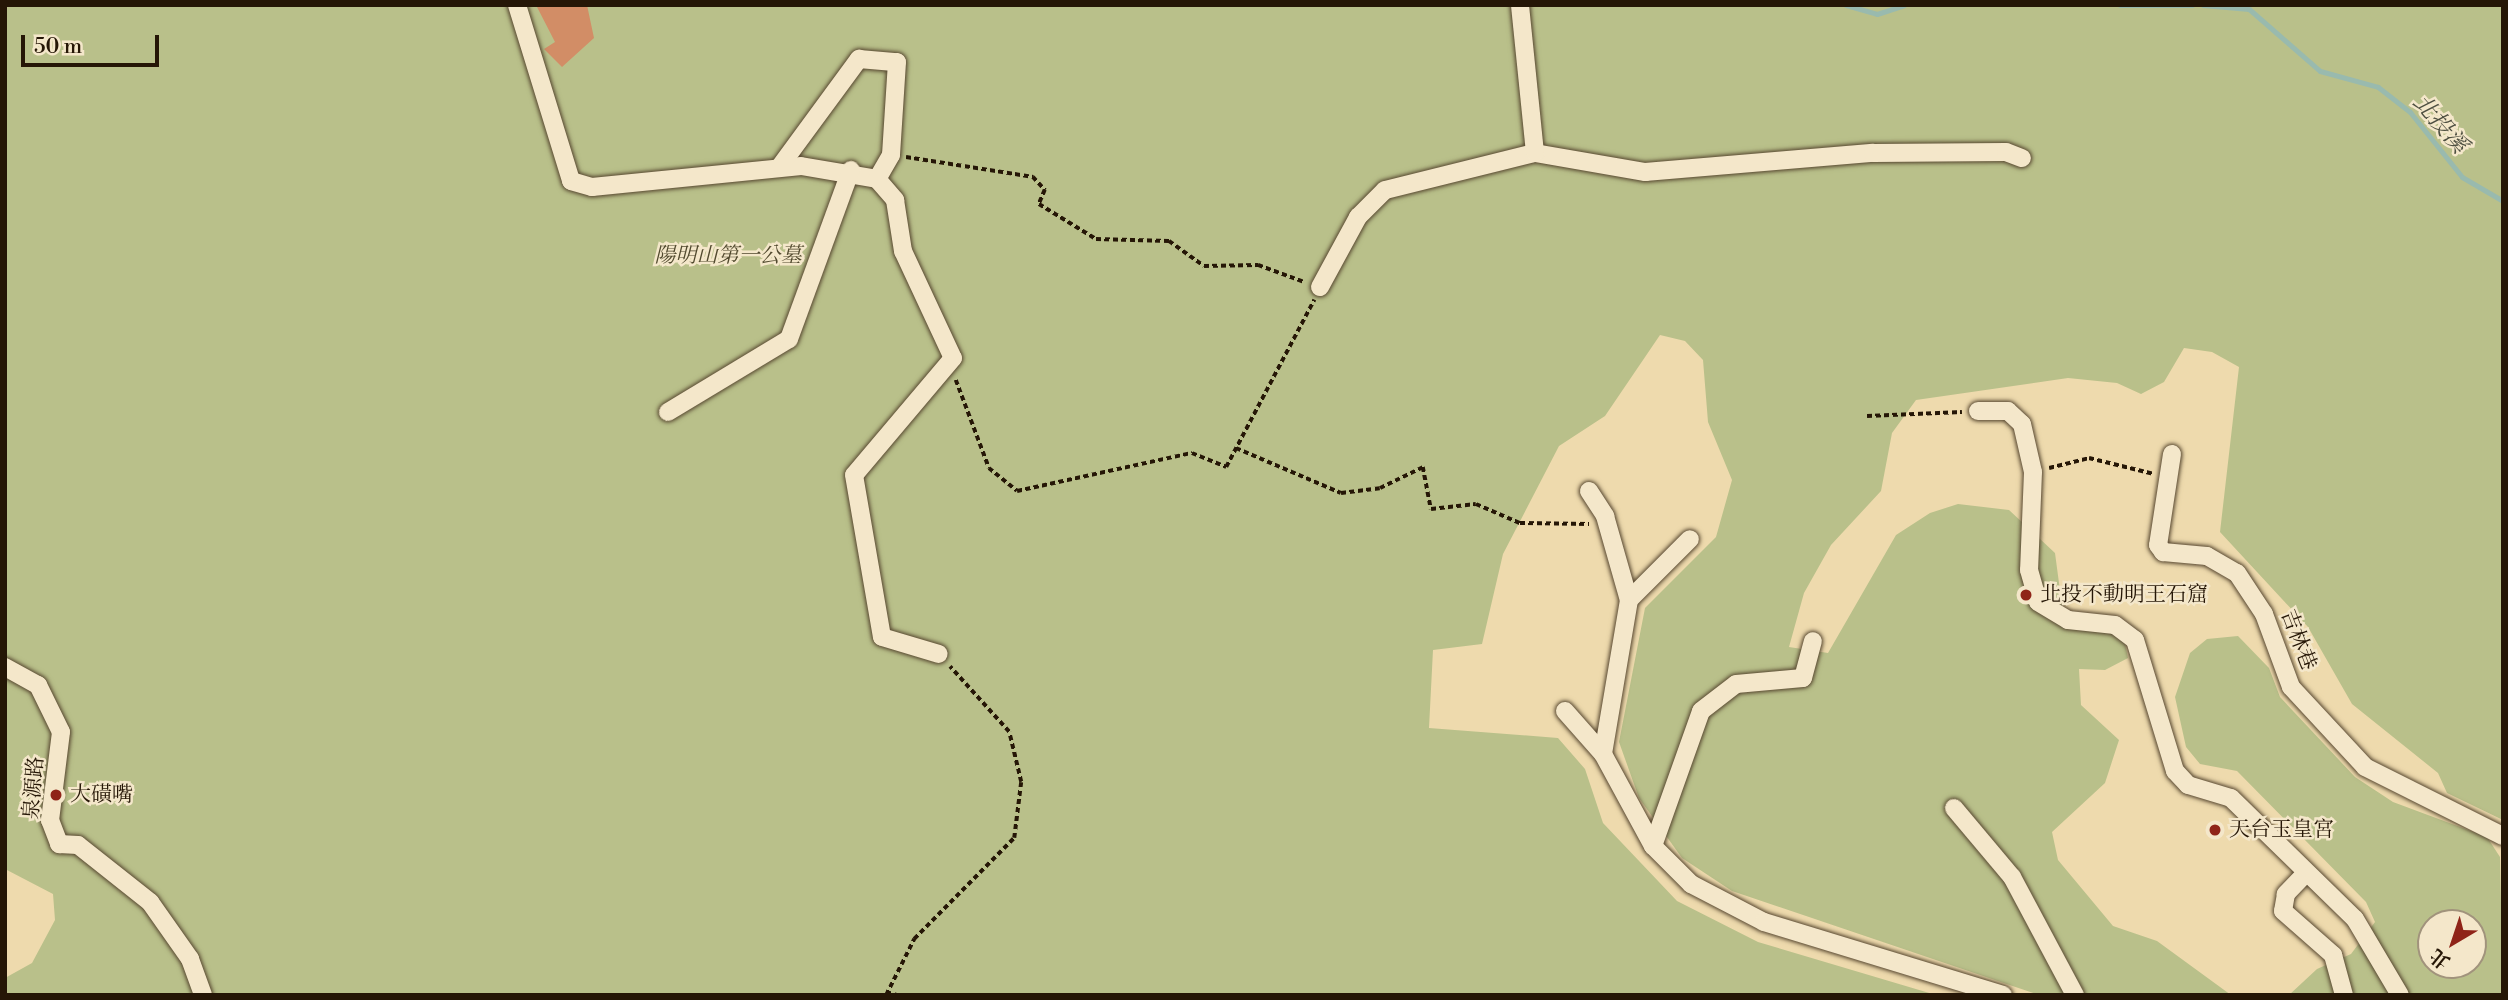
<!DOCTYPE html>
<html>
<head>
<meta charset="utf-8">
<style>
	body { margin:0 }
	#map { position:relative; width:2508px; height:1000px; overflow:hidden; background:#eedaad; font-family:"Libre Bodoni","Noto Serif TC",serif }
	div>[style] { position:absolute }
	.green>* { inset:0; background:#b9c08a }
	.stream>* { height:5px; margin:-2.5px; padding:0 2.5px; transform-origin:2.5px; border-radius:2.5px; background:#99baae }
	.building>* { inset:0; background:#d28d66 }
	.path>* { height:3.5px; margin-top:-1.75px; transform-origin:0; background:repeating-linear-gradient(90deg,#251606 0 5px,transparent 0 8.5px) }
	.roads { filter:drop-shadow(0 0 2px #574730) drop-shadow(0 0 2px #574730) }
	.minor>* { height:18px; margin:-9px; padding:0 9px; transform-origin:9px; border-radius:9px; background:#f4e7ca }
	.dots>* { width:19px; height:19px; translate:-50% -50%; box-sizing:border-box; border:4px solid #f4e7ca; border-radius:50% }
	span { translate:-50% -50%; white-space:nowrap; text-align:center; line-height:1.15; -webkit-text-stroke:5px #f4e7ca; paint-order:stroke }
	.park-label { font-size:21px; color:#51492e; font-style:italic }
	.poi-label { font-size:21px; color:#251606 }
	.left { translate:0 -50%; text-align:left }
	.street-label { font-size:21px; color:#251606 }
	.water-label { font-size:23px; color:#4e4f41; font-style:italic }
	.frame { position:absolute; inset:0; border:7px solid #251606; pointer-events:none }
	.north { position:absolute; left:2417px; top:909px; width:70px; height:70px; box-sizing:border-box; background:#f4e7ca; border:2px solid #a1937c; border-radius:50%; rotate:219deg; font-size:19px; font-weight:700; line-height:28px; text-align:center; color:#251606 }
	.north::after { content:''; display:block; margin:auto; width:24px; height:32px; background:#8f2418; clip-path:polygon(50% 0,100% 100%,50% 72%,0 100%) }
	.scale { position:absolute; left:21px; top:35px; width:138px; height:32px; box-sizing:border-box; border:4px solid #251606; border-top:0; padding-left:9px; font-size:21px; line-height:24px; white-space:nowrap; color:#251606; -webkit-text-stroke:5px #f4e7ca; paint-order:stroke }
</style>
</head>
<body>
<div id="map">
	<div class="green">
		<div style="clip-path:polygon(5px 5px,2503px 5px,2503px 820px,2447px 793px,2438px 773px,2352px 704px,2308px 627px,2220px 532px,2239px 367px,2212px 352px,2184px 348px,2164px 382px,2141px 394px,2117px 383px,2068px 378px,1916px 400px,1892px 433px,1881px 491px,1831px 545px,1804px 593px,1789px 647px,1828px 653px,1896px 535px,1930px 513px,1958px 504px,2009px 510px,2055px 553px,2065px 628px,2110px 631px,2124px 639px,2128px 658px,2105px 670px,2079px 669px,2081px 705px,2119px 740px,2105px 783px,2052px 832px,2058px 860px,2113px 926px,2157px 941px,2231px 995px,2039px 995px,1732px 891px,1682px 858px,1639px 798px,1619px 742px,1645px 608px,1716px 537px,1732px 480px,1708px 422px,1703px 360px,1685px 341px,1660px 335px,1605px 416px,1559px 446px,1503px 554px,1482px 644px,1433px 650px,1429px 728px,1558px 738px,1585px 769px,1603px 823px,1677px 901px,1758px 942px,1936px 995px,5px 995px,5px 978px,32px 963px,55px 920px,53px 894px,5px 869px)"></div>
		<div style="clip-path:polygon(evenodd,2238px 636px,2269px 668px,2280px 697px,2355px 777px,2393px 802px,2487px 837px,2500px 857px,2503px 995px,2289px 995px,2317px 969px,2351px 954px,2375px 922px,2366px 902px,2237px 771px,2200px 764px,2186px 747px,2175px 697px,2190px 653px,2207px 639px,2238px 636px,2431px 923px,2473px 923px,2473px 965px,2431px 965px,2431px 923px)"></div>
	</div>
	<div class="stream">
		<div style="left:1846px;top:5px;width:32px;rotate:16deg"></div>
		<div style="left:1877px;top:14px;width:28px;rotate:-18deg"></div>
		<div style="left:2120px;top:5px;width:72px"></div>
		<div style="left:2203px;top:5px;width:46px;rotate:5deg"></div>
		<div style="left:2249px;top:9px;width:94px;rotate:41.1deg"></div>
		<div style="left:2320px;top:71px;width:60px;rotate:15.4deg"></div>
		<div style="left:2378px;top:87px;width:41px;rotate:38deg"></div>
		<div style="left:2410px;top:112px;width:83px;rotate:51.3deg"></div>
		<div style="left:2462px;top:177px;width:48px;rotate:30.3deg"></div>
	</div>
	<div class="building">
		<div style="clip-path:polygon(536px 5px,587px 5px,594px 38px,562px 67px,544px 49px,555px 42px)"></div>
	</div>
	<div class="path">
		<div style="left:906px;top:157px;width:129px;rotate:8.9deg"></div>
		<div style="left:1033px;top:177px;width:18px;rotate:47deg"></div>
		<div style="left:1045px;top:190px;width:15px;rotate:113deg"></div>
		<div style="left:1039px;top:204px;width:67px;rotate:31.6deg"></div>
		<div style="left:1096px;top:239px;width:73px;rotate:1.6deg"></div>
		<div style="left:1169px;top:241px;width:43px;rotate:35.5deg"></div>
		<div style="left:1204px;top:266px;width:54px;rotate:-1.1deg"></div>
		<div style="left:1258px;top:265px;width:49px;rotate:20.3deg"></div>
		<div style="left:956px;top:380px;width:94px;rotate:69.4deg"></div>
		<div style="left:989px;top:468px;width:36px;rotate:39deg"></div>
		<div style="left:1017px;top:491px;width:179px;rotate:-12.3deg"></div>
		<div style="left:1192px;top:453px;width:37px;rotate:22deg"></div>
		<div style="left:1226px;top:467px;width:189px;rotate:-62.2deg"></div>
		<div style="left:1867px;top:416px;width:95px;rotate:-2.4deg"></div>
		<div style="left:1236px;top:448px;width:114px;rotate:23.2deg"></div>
		<div style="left:1341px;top:493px;width:39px;rotate:-7deg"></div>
		<div style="left:1380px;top:488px;width:48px;rotate:-26deg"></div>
		<div style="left:1423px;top:467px;width:43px;rotate:79.2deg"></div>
		<div style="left:1431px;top:509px;width:45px;rotate:-6.3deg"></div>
		<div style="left:1476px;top:504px;width:48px;rotate:23.4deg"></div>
		<div style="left:1520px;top:523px;width:69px;rotate:0.8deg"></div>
		<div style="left:2049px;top:468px;width:41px;rotate:-14deg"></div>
		<div style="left:2089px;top:458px;width:67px;rotate:13.8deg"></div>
		<div style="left:886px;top:992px;width:11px;rotate:15deg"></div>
		<div style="left:886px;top:995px;width:63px;rotate:-63.4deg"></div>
		<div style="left:914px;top:939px;width:142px;rotate:-45.3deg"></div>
		<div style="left:1014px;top:838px;width:56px;rotate:-82.9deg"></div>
		<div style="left:1021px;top:782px;width:51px;rotate:-103.5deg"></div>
		<div style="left:1009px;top:732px;width:88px;rotate:-132.2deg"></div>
	</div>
	<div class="roads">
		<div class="minor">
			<div style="left:517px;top:5px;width:184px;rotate:72.9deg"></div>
			<div style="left:571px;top:181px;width:22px;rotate:16deg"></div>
			<div style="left:592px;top:187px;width:210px;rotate:-5.7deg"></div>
			<div style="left:801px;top:166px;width:77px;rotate:9.7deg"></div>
			<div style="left:877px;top:179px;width:28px;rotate:49deg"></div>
			<div style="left:895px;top:200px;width:52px;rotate:81.1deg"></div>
			<div style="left:903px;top:251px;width:118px;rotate:65deg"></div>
			<div style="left:953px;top:358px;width:153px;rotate:130.2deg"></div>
			<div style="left:854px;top:475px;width:164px;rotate:80.2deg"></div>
			<div style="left:882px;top:637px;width:59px;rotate:16.6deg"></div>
			<div style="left:1535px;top:153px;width:112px;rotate:9.8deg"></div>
			<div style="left:1645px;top:172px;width:229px;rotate:-4.8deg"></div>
			<div style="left:1873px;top:153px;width:133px;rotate:-0.4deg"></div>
			<div style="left:2006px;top:152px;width:17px;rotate:21deg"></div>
			<div style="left:781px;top:165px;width:132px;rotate:-53.7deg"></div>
			<div style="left:859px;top:59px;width:38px;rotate:5deg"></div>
			<div style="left:897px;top:62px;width:93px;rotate:93.7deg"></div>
			<div style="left:891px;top:155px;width:28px;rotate:120deg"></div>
			<div style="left:1320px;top:287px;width:80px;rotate:-61.5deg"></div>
			<div style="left:1358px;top:217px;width:38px;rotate:-45deg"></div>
			<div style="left:1385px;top:190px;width:154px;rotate:-13.9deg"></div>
			<div style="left:1535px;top:153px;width:149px;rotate:-95.8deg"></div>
			<div style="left:1978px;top:411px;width:30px"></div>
			<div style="left:2008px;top:411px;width:19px;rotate:43deg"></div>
			<div style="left:2022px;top:424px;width:49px;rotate:77.1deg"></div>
			<div style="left:2033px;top:472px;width:98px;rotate:92.3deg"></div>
			<div style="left:2029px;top:570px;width:33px;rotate:74deg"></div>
			<div style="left:2038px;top:602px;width:35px;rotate:31deg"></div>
			<div style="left:2068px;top:620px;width:47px;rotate:6.1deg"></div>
			<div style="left:2115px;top:625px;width:25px;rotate:37deg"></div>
			<div style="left:2135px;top:640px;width:137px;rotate:73deg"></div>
			<div style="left:2175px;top:771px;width:19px;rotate:47deg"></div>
			<div style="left:2188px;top:785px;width:45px;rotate:16.8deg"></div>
			<div style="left:2231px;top:798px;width:173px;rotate:44.3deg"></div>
			<div style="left:2355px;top:919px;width:88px;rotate:59.4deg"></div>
			<div style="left:668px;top:412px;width:141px;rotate:-31.1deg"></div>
			<div style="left:789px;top:339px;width:180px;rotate:-69.9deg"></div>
			<div style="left:2172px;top:454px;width:92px;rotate:98.7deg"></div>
			<div style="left:2158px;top:545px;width:9px;rotate:54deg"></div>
			<div style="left:2163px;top:552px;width:44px;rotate:5.2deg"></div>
			<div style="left:2207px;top:556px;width:34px;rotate:30deg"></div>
			<div style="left:2237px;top:573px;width:49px;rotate:56.6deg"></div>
			<div style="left:2264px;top:614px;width:78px;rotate:69.7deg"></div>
			<div style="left:2291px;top:687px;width:109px;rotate:47.2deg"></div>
			<div style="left:2365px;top:767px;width:154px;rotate:26.6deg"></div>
			<div style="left:1589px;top:491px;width:30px;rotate:57deg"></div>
			<div style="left:1605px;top:516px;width:87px;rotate:74.1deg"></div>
			<div style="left:1629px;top:600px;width:156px;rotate:99.6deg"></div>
			<div style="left:1603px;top:754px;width:105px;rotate:61.5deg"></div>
			<div style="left:1653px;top:846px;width:54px;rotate:45deg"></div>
			<div style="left:1691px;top:884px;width:82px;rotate:27.5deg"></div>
			<div style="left:1764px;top:922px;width:250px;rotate:17deg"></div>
			<div style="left:1629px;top:600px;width:86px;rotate:-45deg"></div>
			<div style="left:5px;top:667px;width:38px;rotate:29deg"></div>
			<div style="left:38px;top:685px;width:52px;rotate:63.9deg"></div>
			<div style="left:61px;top:732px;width:89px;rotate:97.1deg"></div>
			<div style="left:50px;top:820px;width:26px;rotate:69deg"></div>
			<div style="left:59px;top:844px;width:19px;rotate:3deg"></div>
			<div style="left:78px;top:845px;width:92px;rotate:38.4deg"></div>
			<div style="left:150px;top:902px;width:70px;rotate:54.9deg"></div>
			<div style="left:190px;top:959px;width:38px;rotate:70deg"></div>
			<div style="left:1565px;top:711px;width:57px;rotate:48.5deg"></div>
			<div style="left:1954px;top:808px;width:90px;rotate:50deg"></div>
			<div style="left:2012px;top:877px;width:134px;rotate:61.9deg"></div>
			<div style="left:1653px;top:846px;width:143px;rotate:-70.4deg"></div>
			<div style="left:1701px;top:711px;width:44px;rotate:-37.6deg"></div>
			<div style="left:1736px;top:684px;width:67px;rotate:-5.1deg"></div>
			<div style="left:1803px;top:678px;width:38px;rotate:-75deg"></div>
			<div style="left:2305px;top:874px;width:28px;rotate:134deg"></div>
			<div style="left:2286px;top:894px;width:17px;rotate:100deg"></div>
			<div style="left:2283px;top:911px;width:67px;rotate:41.3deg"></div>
			<div style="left:2333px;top:955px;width:41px;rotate:74.6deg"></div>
		</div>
	</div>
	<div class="dots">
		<div style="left:2026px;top:595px;background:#8f2418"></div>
		<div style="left:56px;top:795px;background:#8f2418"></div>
		<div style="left:2215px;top:830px;background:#8f2418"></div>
	</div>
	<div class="park-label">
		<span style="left:728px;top:256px">陽明山第一公墓</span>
	</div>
	<div class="poi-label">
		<span class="left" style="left:2040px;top:595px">北投不動明王石窟</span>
		<span class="left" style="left:70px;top:795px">大磺嘴</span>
		<span class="left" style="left:2229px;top:830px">天台玉皇宮</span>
	</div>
	<div class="street-label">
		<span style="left:2298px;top:640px;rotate:69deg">吉林巷</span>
		<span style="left:34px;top:788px;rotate:-85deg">泉源路</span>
	</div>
	<div class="water-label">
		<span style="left:2440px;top:124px;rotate:49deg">北投溪</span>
	</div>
	<div class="frame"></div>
	<div class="north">北</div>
	<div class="scale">50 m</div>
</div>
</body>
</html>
